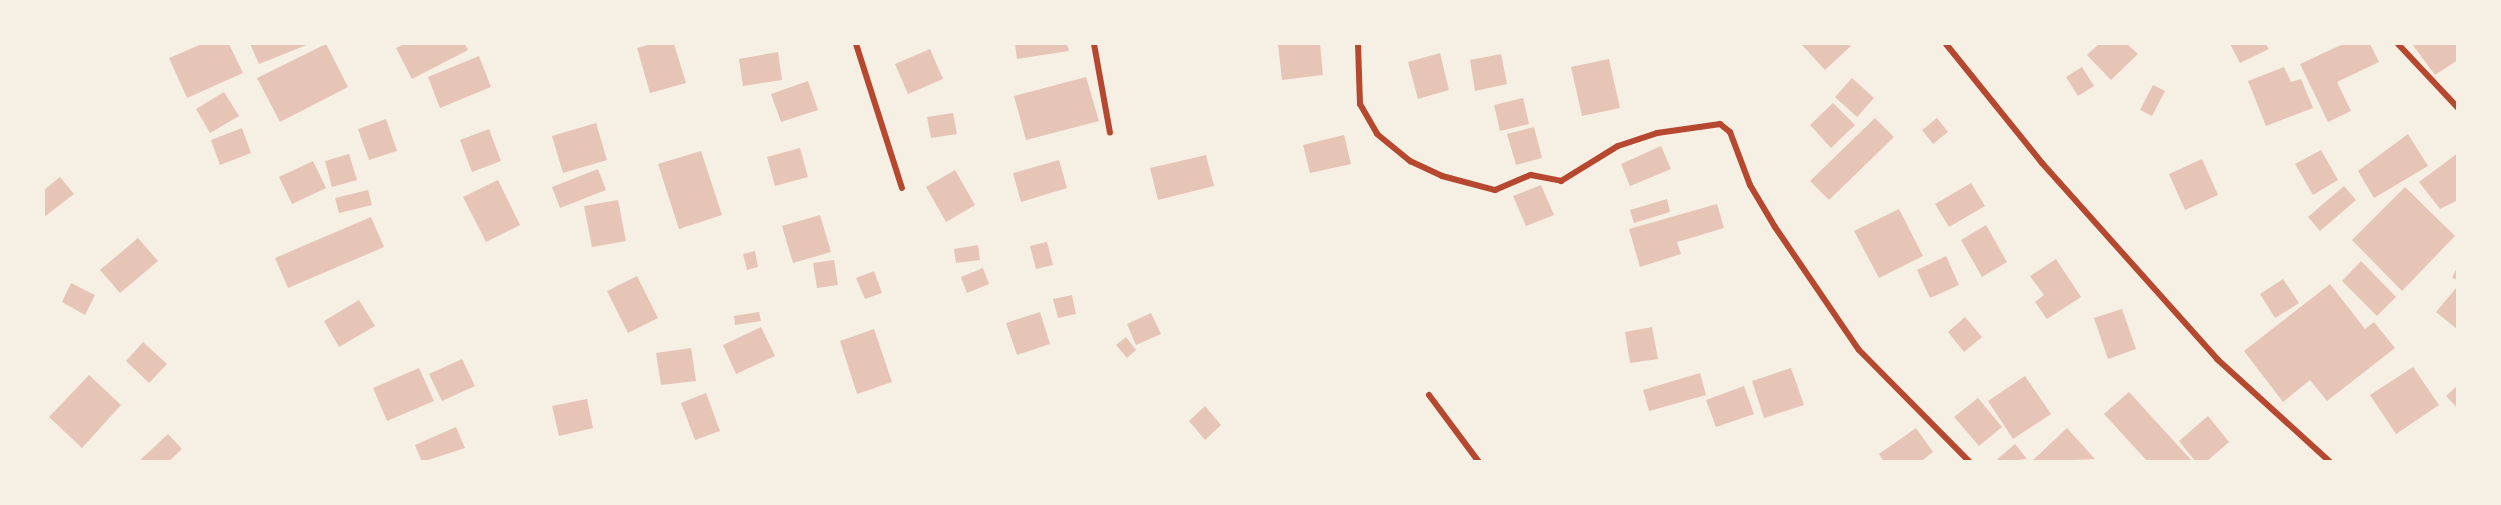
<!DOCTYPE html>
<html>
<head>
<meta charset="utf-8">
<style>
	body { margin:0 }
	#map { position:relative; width:2501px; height:505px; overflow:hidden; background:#f6efe4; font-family:"PT Sans Narrow",sans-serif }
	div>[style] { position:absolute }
	.building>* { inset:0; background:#e6c5b7 }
	.minor>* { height:6px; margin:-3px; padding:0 3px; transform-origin:3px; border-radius:3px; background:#b5482f }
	span { translate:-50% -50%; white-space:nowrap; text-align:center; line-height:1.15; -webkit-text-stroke:4.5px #f6efe4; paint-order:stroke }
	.frame { position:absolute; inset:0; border:45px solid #f6efe4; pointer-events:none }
</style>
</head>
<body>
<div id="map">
	<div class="building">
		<div style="clip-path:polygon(202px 44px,229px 44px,243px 73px,187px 98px,169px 58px)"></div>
		<div style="clip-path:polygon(250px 44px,309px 44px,259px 64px)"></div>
		<div style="clip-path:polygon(326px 44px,348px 87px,280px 122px,257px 78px)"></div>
		<div style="clip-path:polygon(405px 44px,465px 44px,468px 50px,412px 79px,396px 48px)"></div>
		<div style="clip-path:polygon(651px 44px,674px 44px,686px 83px,650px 93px,637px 48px)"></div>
		<div style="clip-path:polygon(1015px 44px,1067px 44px,1069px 51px,1017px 59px)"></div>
		<div style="clip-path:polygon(1278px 44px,1320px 44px,1323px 75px,1282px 80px)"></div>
		<div style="clip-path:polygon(1801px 44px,1849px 44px,1851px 46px,1825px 70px)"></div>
		<div style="clip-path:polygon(2099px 44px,2127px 44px,2138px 54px,2111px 80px,2087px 55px)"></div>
		<div style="clip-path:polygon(2230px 44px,2266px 44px,2269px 49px,2240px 63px)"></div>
		<div style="clip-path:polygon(2343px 44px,2370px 44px,2379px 62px,2337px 82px,2351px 111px,2328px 122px,2300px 64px)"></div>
		<div style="clip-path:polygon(2412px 44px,2458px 44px,2458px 60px,2435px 75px)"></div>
		<div style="clip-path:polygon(930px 49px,943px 79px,908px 94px,895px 64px)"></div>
		<div style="clip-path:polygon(778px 52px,782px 80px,743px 86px,739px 59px)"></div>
		<div style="clip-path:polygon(1440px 53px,1449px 90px,1418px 99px,1408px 62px)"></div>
		<div style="clip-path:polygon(1501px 54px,1507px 84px,1475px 91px,1470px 60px)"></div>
		<div style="clip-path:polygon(479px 56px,491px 87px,440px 108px,428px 77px)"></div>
		<div style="clip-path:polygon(1609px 59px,1620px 108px,1582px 116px,1571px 67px)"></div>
		<div style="clip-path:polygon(2082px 67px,2094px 86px,2078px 96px,2066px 77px)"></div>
		<div style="clip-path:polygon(2284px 67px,2291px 82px,2301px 79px,2313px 108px,2266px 126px,2248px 81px)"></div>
		<div style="clip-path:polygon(1086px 77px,1099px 121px,1026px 140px,1014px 96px)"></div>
		<div style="clip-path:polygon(1852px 78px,1874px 98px,1857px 117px,1835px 97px)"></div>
		<div style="clip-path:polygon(808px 81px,818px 110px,781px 122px,771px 94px)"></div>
		<div style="clip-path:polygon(2153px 85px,2165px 91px,2152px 116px,2140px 110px)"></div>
		<div style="clip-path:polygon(224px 92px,239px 116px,210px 133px,196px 109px)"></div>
		<div style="clip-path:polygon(1523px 98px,1529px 124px,1500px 131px,1494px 105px)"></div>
		<div style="clip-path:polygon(1833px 103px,1855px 125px,1831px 148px,1810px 125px)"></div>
		<div style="clip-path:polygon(953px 113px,957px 134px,931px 138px,927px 117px)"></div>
		<div style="clip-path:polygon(1875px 118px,1894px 137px,1829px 200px,1810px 181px)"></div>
		<div style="clip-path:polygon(1937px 118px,1948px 132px,1933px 144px,1922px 130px)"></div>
		<div style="clip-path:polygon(386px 119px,397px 151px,369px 160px,358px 129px)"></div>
		<div style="clip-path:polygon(596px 123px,607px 160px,563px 173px,552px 136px)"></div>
		<div style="clip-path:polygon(1534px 127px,1542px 158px,1516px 165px,1507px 134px)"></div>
		<div style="clip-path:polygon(242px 128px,251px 153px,220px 165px,211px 140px)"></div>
		<div style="clip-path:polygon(489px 129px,501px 161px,472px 172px,460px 140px)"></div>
		<div style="clip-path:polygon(2408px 134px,2428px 166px,2374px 198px,2358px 171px)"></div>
		<div style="clip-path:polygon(1344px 135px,1351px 164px,1310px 173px,1303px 145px)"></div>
		<div style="clip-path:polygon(1661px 146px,1671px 169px,1630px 186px,1621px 164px)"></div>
		<div style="clip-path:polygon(800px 148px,808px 177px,775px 186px,767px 157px)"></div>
		<div style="clip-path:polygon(2321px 150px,2338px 180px,2313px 195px,2295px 164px)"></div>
		<div style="clip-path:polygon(701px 151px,722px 215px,679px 229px,658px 164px)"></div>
		<div style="clip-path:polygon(2458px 153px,2458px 200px,2440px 209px,2419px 182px)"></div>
		<div style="clip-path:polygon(349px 154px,357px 180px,332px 187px,325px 161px)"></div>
		<div style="clip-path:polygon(1206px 155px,1214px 186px,1158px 200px,1150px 168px)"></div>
		<div style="clip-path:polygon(2202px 159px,2218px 195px,2185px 210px,2169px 174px)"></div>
		<div style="clip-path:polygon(1059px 160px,1067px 188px,1021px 202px,1013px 173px)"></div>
		<div style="clip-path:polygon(313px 161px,326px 188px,292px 204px,279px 177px)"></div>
		<div style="clip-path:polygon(598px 169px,606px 190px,560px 208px,552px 187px)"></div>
		<div style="clip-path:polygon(955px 170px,975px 205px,946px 222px,926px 187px)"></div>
		<div style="clip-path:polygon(60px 177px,74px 194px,44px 217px,44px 190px)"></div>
		<div style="clip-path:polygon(498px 180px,520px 225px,486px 242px,463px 197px)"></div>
		<div style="clip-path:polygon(1971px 183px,1985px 206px,1949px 227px,1935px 204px)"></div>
		<div style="clip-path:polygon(1541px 185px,1554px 215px,1526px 226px,1513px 196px)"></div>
		<div style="clip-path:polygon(2344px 186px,2356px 200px,2320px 231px,2308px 217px)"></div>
		<div style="clip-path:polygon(2405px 187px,2455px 236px,2402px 291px,2352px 240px)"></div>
		<div style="clip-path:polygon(368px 190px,372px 205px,339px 213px,335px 198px)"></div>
		<div style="clip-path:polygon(1667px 199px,1670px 212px,1634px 223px,1630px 210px)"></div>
		<div style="clip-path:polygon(618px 200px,626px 241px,592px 247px,584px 206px)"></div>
		<div style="clip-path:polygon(1717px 204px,1724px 228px,1677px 242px,1681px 254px,1640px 267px,1629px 229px)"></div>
		<div style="clip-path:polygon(1899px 209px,1923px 256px,1879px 278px,1854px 231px)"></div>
		<div style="clip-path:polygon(820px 215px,831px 252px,793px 263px,782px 226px)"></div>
		<div style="clip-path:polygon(371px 217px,384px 247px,288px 288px,275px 258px)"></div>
		<div style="clip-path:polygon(1986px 225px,2007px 262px,1982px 277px,1961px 240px)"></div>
		<div style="clip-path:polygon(138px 238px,158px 261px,120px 293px,100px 270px)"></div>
		<div style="clip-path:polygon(1047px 242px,1053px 265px,1036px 269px,1030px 246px)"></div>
		<div style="clip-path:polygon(978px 245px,980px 260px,956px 263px,954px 249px)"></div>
		<div style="clip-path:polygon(755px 251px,758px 267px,747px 270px,743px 254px)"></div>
		<div style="clip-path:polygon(1946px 256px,1959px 285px,1930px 298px,1917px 270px)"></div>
		<div style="clip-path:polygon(2056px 259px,2081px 297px,2047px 319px,2035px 302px,2044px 295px,2030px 276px)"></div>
		<div style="clip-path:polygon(834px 260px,838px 285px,817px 288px,813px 263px)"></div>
		<div style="clip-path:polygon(2361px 261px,2396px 297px,2377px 316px,2342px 281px)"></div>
		<div style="clip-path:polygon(2458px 265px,2458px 280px,2452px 278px)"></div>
		<div style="clip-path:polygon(983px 268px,989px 284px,967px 293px,961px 277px)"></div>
		<div style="clip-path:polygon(874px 271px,882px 293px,865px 299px,856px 278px)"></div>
		<div style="clip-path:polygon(637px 276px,658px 318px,628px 333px,607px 291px)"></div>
		<div style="clip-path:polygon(2283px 279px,2299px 303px,2275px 318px,2260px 294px)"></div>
		<div style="clip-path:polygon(71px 283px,95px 295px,85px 315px,62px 302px)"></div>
		<div style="clip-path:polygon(2330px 284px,2365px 329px,2374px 322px,2395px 348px,2327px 401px,2310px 380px,2283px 402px,2244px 351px)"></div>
		<div style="clip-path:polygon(2456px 288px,2458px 289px,2458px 330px,2436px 312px)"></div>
		<div style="clip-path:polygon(1072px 295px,1076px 314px,1058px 318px,1053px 299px)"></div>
		<div style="clip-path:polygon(359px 300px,375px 326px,339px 347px,324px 321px)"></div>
		<div style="clip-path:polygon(2122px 309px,2136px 349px,2108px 359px,2094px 318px)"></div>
		<div style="clip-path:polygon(759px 312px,761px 321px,735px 325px,734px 316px)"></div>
		<div style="clip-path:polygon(1040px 312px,1050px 344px,1017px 355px,1006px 323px)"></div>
		<div style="clip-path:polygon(1151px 313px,1161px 334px,1136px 345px,1127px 324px)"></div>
		<div style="clip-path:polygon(1965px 317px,1982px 337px,1964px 352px,1948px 332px)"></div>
		<div style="clip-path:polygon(761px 327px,775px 356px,736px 374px,723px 345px)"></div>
		<div style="clip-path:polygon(1652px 327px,1658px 359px,1630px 363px,1625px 332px)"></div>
		<div style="clip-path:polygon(874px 329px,892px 382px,857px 394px,840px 341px)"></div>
		<div style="clip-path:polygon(1126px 337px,1136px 350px,1127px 358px,1116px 345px)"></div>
		<div style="clip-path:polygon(143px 342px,167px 364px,149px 383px,126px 361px)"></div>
		<div style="clip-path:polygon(691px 348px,696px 381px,661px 385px,656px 353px)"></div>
		<div style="clip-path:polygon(462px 359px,475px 386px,442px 401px,429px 374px)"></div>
		<div style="clip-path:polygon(2413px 367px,2439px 405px,2396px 434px,2370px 395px)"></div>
		<div style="clip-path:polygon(419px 368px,434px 401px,387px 421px,373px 388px)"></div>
		<div style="clip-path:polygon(1791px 368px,1804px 405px,1764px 418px,1752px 381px)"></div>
		<div style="clip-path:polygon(1700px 373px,1706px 395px,1649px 411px,1643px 390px)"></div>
		<div style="clip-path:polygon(89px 375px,121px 405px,82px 448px,49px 417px)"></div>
		<div style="clip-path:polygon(2025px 376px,2051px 414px,2013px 439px,1988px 401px)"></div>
		<div style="clip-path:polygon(2458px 385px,2458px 409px,2446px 396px)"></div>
		<div style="clip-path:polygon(1744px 386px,1754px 414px,1716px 427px,1706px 400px)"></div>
		<div style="clip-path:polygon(2129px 392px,2193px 462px,2148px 462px,2104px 414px)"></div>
		<div style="clip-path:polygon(706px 393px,720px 431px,695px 440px,681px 403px)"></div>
		<div style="clip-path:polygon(1978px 398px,2002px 427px,1979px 446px,1954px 417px)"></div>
		<div style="clip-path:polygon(587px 399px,593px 428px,559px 436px,552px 406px)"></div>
		<div style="clip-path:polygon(1205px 406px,1221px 425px,1205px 440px,1189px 421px)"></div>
		<div style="clip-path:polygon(2208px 416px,2229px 442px,2206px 462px,2196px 462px,2179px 441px)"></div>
		<div style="clip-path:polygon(456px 427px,465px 448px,422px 462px,415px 445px)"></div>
		<div style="clip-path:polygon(1916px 428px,1933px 452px,1920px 462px,1884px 462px,1879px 454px)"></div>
		<div style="clip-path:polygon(2067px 428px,2095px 459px,2031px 462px)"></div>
		<div style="clip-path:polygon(168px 434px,182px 449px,168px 462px,138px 462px)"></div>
		<div style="clip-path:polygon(2015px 444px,2027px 459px,1994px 462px)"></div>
	</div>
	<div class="minor">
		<div style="left:856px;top:44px;width:151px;rotate:72.3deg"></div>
		<div style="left:1094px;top:44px;width:90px;rotate:79.8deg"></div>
		<div style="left:1358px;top:44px;width:60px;rotate:88.1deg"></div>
		<div style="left:1360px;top:104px;width:34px;rotate:60deg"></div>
		<div style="left:1377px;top:134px;width:43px;rotate:39.3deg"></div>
		<div style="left:1410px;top:161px;width:35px;rotate:25deg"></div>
		<div style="left:1442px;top:176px;width:55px;rotate:14.8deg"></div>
		<div style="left:1495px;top:190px;width:39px;rotate:-23deg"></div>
		<div style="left:1531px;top:175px;width:31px;rotate:11deg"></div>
		<div style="left:1561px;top:181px;width:67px;rotate:-31.6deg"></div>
		<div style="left:1618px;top:146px;width:41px;rotate:-18.4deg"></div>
		<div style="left:1657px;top:133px;width:64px;rotate:-8.1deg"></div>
		<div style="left:1720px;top:124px;width:13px;rotate:39deg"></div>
		<div style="left:1730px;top:132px;width:57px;rotate:69.3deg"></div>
		<div style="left:1750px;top:185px;width:49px;rotate:59.2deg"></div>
		<div style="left:1775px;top:227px;width:149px;rotate:55.7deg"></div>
		<div style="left:1859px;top:350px;width:158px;rotate:45.3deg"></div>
		<div style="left:1946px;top:44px;width:153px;rotate:51.1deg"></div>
		<div style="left:2042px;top:163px;width:263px;rotate:48.2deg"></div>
		<div style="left:2217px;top:359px;width:153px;rotate:42.3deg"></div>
		<div style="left:2398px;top:44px;width:88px;rotate:46.8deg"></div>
		<div style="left:1429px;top:395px;width:84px;rotate:53.3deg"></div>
	</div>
	<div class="frame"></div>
</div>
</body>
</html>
